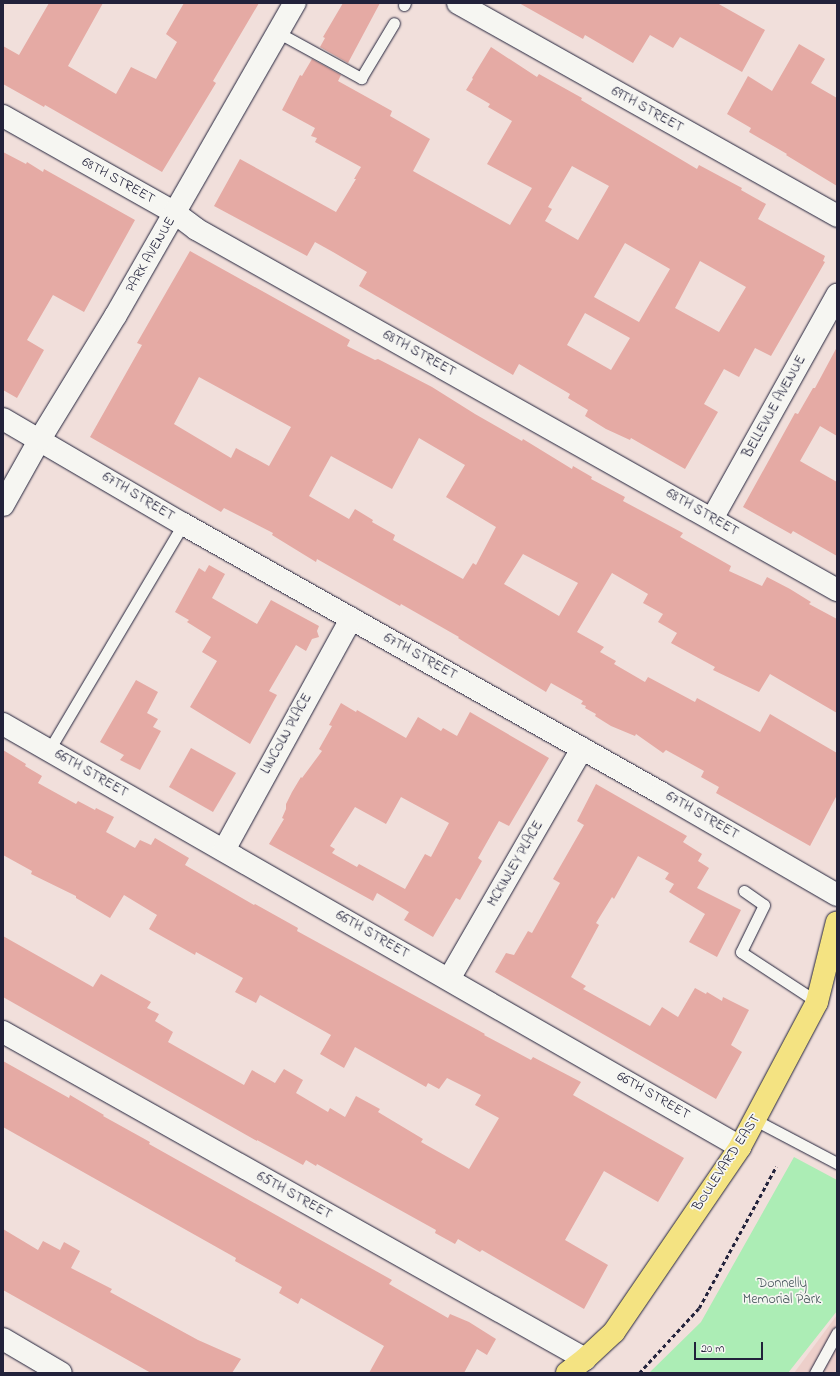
<!DOCTYPE html>
<html>
<head>
<meta charset="utf-8">
<style>
	body { margin:0 }
	#map { position:relative; width:840px; height:1376px; overflow:hidden; background:#f1dfdb; font-family:"Indie Flower",sans-serif }
	div>[style] { position:absolute }
	.built>* { inset:0; background:#edcfca }
	.green>* { inset:0; background:#acedb5 }
	.building>* { inset:0; background:#e5aaa4 }
	.path>* { height:2.5px; margin-top:-1.25px; transform-origin:0; background:repeating-linear-gradient(90deg,#22223b 0 4px,transparent 0 7px) }
	.roads { filter:drop-shadow(0 0 1px #22223b) drop-shadow(0 0 1px #22223b) }
	.lane>* { height:11px; margin:-5.5px; padding:0 5.5px; transform-origin:5.5px; border-radius:5.5px; background:#f6f6f2 }
	.street>* { height:22px; margin:-11px; padding:0 11px; transform-origin:11px; border-radius:11px; background:#f6f6f2 }
	.secondary>* { height:22px; margin:-11px; padding:0 11px; transform-origin:11px; border-radius:11px; background:#f6f6f2 }
	.primary>* { height:22px; margin:-11px; padding:0 11px; transform-origin:11px; border-radius:11px; background:#f4e382 }
	span { translate:-50% -50%; white-space:nowrap; text-align:center; line-height:1.15; -webkit-text-stroke:3.5px #f6f6f2; paint-order:stroke }
	.street-label { font-size:14px; color:#22223b }
	.park-label { font-size:14px; color:#44555a }
	.frame { position:absolute; inset:0; border:4px solid #22223b; pointer-events:none }
	.scale { position:absolute; left:694px; top:1342px; width:69px; height:18px; box-sizing:border-box; border:2px solid #22223b; border-top:0; padding-left:5px; font-size:12px; line-height:14px; white-space:nowrap; color:#22223b; -webkit-text-stroke:3px #f6f6f2; paint-order:stroke }
</style>
</head>
<body>
<div id="map">
	<div class="built">
		<div style="clip-path:polygon(837px 1315px,837px 1373px,794px 1373px)"></div>
	</div>
	<div class="green">
		<div style="clip-path:polygon(794px 1157px,837px 1180px,837px 1311px,788px 1373px,649px 1373px,701px 1322px)"></div>
	</div>
	<div class="building">
		<div style="clip-path:polygon(49px 3px,103px 3px,68px 66px,116px 94px,131px 67px,156px 79px,177px 42px,166px 34px,184px 3px,259px 3px,213px 81px,216px 83px,162px 172px,45px 105px,44px 107px,3px 84px,3px 46px,19px 55px)"></div>
		<div style="clip-path:polygon(343px 3px,380px 3px,348px 63px,320px 47px,325px 38px,323px 37px)"></div>
		<div style="clip-path:polygon(519px 3px,717px 3px,765px 30px,742px 72px,680px 37px,673px 48px,650px 35px,633px 63px,585px 35px,583px 39px)"></div>
		<div style="clip-path:polygon(799px 44px,825px 59px,811px 83px,837px 98px,837px 186px,786px 155px,787px 154px,749px 132px,751px 128px,727px 114px,748px 76px,772px 91px)"></div>
		<div style="clip-path:polygon(evenodd,491px 47px,537px 77px,539px 74px,582px 98px,581px 100px,697px 169px,699px 165px,742px 188px,741px 190px,766px 204px,758px 219px,825px 256px,823px 261px,825px 262px,771px 356px,755px 348px,739px 377px,724px 369px,704px 404px,718px 412px,685px 469px,631px 438px,630px 440px,606px 429px,585px 416px,588px 410px,568px 398px,570px 394px,519px 364px,513px 375px,359px 286px,367px 272px,333px 252px,315px 242px,307px 256px,214px 206px,240px 159px,336px 212px,356px 179px,354px 179px,361px 167px,315px 142px,317px 138px,311px 136px,315px 128px,282px 110px,300px 75px,302px 76px,312px 59px,341px 75px,338px 81px,392px 111px,390px 116px,430px 139px,413px 171px,510px 225px,532px 188px,487px 164px,512px 121px,488px 107px,490px 104px,466px 90px,473px 79px,472px 78px,491px 47px,572px 166px,609px 186px,578px 240px,545px 221px,552px 209px,548px 207px,572px 166px,491px 47px,625px 243px,670px 269px,639px 322px,594px 297px,625px 243px,491px 47px,700px 261px,746px 287px,719px 332px,675px 308px,700px 261px,491px 47px,585px 313px,630px 338px,611px 370px,567px 345px,585px 313px)"></div>
		<div style="clip-path:polygon(3px 152px,26px 164px,27px 162px,43px 172px,44px 169px,135px 220px,84px 312px,53px 295px,27px 340px,44px 350px,17px 398px,3px 390px)"></div>
		<div style="clip-path:polygon(evenodd,190px 251px,350px 340px,347px 346px,375px 360px,378px 359px,432px 387px,475px 414px,522px 441px,523px 439px,572px 469px,573px 466px,592px 477px,591px 479px,625px 497px,623px 501px,683px 533px,680px 537px,731px 566px,729px 571px,762px 586px,767px 577px,790px 589px,811px 602px,809px 604px,837px 619px,837px 713px,770px 674px,759px 692px,713px 670px,715px 667px,671px 643px,677px 633px,658px 622px,663px 614px,643px 603px,648px 594px,612px 573px,577px 632px,604px 647px,600px 652px,616px 661px,614px 664px,645px 682px,648px 677px,695px 702px,697px 698px,760px 732px,770px 714px,837px 753px,837px 795px,810px 846px,716px 793px,719px 787px,701px 777px,704px 771px,666px 750px,663px 753px,636px 734px,635px 736px,611px 726px,595px 716px,596px 714px,585px 708px,586px 706px,581px 704px,583px 701px,551px 683px,546px 692px,458px 638px,459px 637px,401px 604px,400px 606px,317px 559px,316px 562px,272px 535px,273px 533px,224px 508px,221px 512px,90px 437px,142px 345px,137px 343px,190px 251px,199px 377px,291px 427px,269px 466px,236px 448px,231px 458px,174px 424px,199px 377px,190px 251px,419px 438px,465px 465px,446px 497px,496px 527px,476px 565px,473px 563px,463px 579px,393px 540px,395px 535px,372px 522px,373px 520px,355px 509px,349px 519px,309px 496px,331px 456px,392px 489px,419px 438px,190px 251px,523px 554px,578px 583px,559px 616px,504px 584px,523px 554px)"></div>
		<div style="clip-path:polygon(837px 347px,837px 436px,820px 426px,800px 461px,837px 482px,837px 556px,793px 531px,791px 534px,743px 507px,795px 413px,798px 414px,813px 388px,815px 388px)"></div>
		<div style="clip-path:polygon(209px 565px,225px 574px,212px 598px,257px 624px,271px 600px,319px 626px,317px 631px,319px 637px,312px 639px,306px 651px,296px 645px,269px 691px,277px 695px,250px 744px,190px 707px,217px 661px,202px 652px,211px 637px,187px 622px,189px 620px,175px 612px,199px 568px,205px 572px)"></div>
		<div style="clip-path:polygon(136px 680px,158px 692px,147px 713px,158px 719px,153px 727px,161px 731px,140px 770px,120px 760px,124px 755px,100px 742px)"></div>
		<div style="clip-path:polygon(evenodd,341px 703px,356px 712px,357px 710px,406px 738px,418px 717px,441px 731px,443px 728px,457px 736px,470px 712px,549px 758px,509px 826px,499px 821px,478px 858px,482px 861px,460px 900px,456px 898px,433px 937px,404px 920px,409px 912px,377px 893px,373px 901px,269px 844px,284px 819px,282px 818px,286px 809px,286px 804px,292px 792px,301px 777px,302px 778px,322px 751px,319px 749px,332px 726px,329px 725px,341px 703px,401px 797px,449px 823px,431px 857px,425px 854px,405px 889px,359px 864px,357px 867px,332px 853px,335px 849px,330px 846px,355px 807px,386px 824px,401px 797px)"></div>
		<div style="clip-path:polygon(191px 748px,236px 773px,213px 812px,169px 787px)"></div>
		<div style="clip-path:polygon(3px 750px,26px 764px,25px 766px,42px 776px,38px 783px,76px 804px,78px 801px,95px 810px,96px 808px,114px 817px,106px 832px,135px 848px,140px 840px,151px 845px,155px 838px,189px 858px,185px 865px,254px 905px,255px 904px,298px 928px,297px 931px,485px 1034px,484px 1035px,531px 1060px,533px 1057px,581px 1082px,573px 1095px,684px 1158px,658px 1202px,604px 1171px,565px 1240px,608px 1265px,584px 1309px,482px 1250px,480px 1252px,458px 1239px,455px 1244px,435px 1233px,436px 1230px,317px 1164px,316px 1166px,306px 1160px,303px 1165px,257px 1140px,257px 1141px,3px 997px,3px 936px,93px 987px,101px 974px,151px 1002px,147px 1008px,159px 1014px,155px 1021px,173px 1032px,168px 1042px,244px 1085px,252px 1070px,275px 1083px,284px 1069px,303px 1080px,296px 1093px,328px 1112px,330px 1108px,345px 1117px,356px 1096px,380px 1109px,378px 1112px,423px 1139px,421px 1142px,469px 1169px,499px 1118px,475px 1105px,481px 1095px,447px 1078px,439px 1089px,428px 1083px,426px 1087px,355px 1047px,344px 1068px,320px 1054px,331px 1035px,260px 995px,256px 1003px,235px 992px,243px 978px,196px 952px,195px 955px,149px 929px,157px 915px,124px 895px,110px 918px,76px 898px,76px 896px,31px 874px,32px 871px,3px 855px)"></div>
		<div style="clip-path:polygon(596px 784px,687px 836px,683px 842px,702px 854px,698px 861px,709px 868px,697px 888px,741px 910px,717px 957px,689px 942px,705px 914px,669px 892px,674px 884px,665px 879px,669px 873px,638px 856px,614px 899px,612px 897px,596px 923px,599px 925px,571px 977px,586px 986px,583px 989px,650px 1026px,662px 1007px,678px 1017px,695px 988px,706px 994px,707px 992px,722px 1001px,723px 997px,749px 1010px,731px 1045px,742px 1052px,716px 1099px,495px 972px,506px 953px,514px 955px,528px 931px,532px 933px,560px 883px,553px 879px,584px 825px,577px 821px)"></div>
		<div style="clip-path:polygon(3px 1061px,69px 1098px,70px 1095px,92px 1108px,104px 1115px,103px 1116px,150px 1142px,149px 1144px,392px 1280px,389px 1284px,448px 1318px,450px 1314px,469px 1322px,496px 1339px,487px 1355px,477px 1349px,464px 1373px,369px 1373px,384px 1346px,301px 1298px,298px 1304px,279px 1293px,282px 1287px,235px 1261px,236px 1258px,3px 1127px)"></div>
		<div style="clip-path:polygon(3px 1229px,38px 1250px,43px 1241px,60px 1250px,64px 1242px,80px 1251px,71px 1268px,112px 1289px,110px 1292px,198px 1340px,241px 1359px,232px 1373px,151px 1373px,3px 1290px)"></div>
	</div>
	<div class="path">
		<div style="left:639px;top:1373px;width:88px;rotate:-47.3deg"></div>
		<div style="left:699px;top:1308px;width:161px;rotate:-61.4deg"></div>
	</div>
	<div class="roads">
		<div class="lane">
			<div style="left:404px;top:5px;width:2px;rotate:-63deg"></div>
			<div style="left:279px;top:33px;width:94px;rotate:28.8deg"></div>
			<div style="left:361px;top:78px;width:64px;rotate:-59deg"></div>
			<div style="left:49px;top:750px;width:263px;rotate:-59.3deg"></div>
			<div style="left:744px;top:891px;width:24px;rotate:35deg"></div>
			<div style="left:764px;top:905px;width:52px;rotate:116.1deg"></div>
			<div style="left:741px;top:952px;width:91px;rotate:33.3deg"></div>
			<div style="left:755px;top:1120px;width:93px;rotate:27.7deg"></div>
			<div style="left:815px;top:1373px;width:46px;rotate:-61.2deg"></div>
		</div>
		<div class="street">
			<div style="left:3px;top:116px;width:197px;rotate:29.4deg"></div>
			<div style="left:175px;top:213px;width:26px;rotate:37deg"></div>
			<div style="left:196px;top:229px;width:736px;rotate:29.39deg"></div>
			<div style="left:3px;top:419px;width:208px;rotate:30.3deg"></div>
			<div style="left:183px;top:524px;width:548px;rotate:29.37deg"></div>
			<div style="left:661px;top:793px;width:203px;rotate:30.1deg"></div>
			<div style="left:712px;top:519px;width:257px;rotate:-60.8deg"></div>
			<div style="left:3px;top:724px;width:850px;rotate:29.85deg"></div>
			<div style="left:224px;top:850px;width:264px;rotate:-61.2deg"></div>
			<div style="left:449px;top:979px;width:266px;rotate:-60deg"></div>
			<div style="left:3px;top:1032px;width:668px;rotate:29.33deg"></div>
			<div style="left:3px;top:1339px;width:67px;rotate:30.4deg"></div>
		</div>
		<div class="secondary">
			<div style="left:458px;top:3px;width:435px;rotate:29.3deg"></div>
			<div style="left:3px;top:505px;width:76px;rotate:-60.7deg"></div>
			<div style="left:40px;top:439px;width:145px;rotate:-58.5deg"></div>
			<div style="left:116px;top:315px;width:360px;rotate:-60.2deg"></div>
		</div>
		<div class="primary">
			<div style="left:567px;top:1373px;width:23px;rotate:-38deg"></div>
			<div style="left:585px;top:1359px;width:40px;rotate:-43deg"></div>
			<div style="left:614px;top:1332px;width:224px;rotate:-55.7deg"></div>
			<div style="left:740px;top:1147px;width:164px;rotate:-62deg"></div>
			<div style="left:817px;top:1002px;width:82px;rotate:-76deg"></div>
		</div>
	</div>
	<div class="street-label">
		<span style="left:647px;top:110px;rotate:29deg">69TH STREET</span>
		<span style="left:118px;top:181px;rotate:29deg">68TH STREET</span>
		<span style="left:151px;top:255px;rotate:-60deg">PARK AVENUE</span>
		<span style="left:419px;top:354px;rotate:29deg">68TH STREET</span>
		<span style="left:775px;top:407px;rotate:-61deg">BELLEVUE AVENUE</span>
		<span style="left:138px;top:497px;rotate:31deg">67TH STREET</span>
		<span style="left:702px;top:513px;rotate:30deg">68TH STREET</span>
		<span style="left:420px;top:657px;rotate:29deg">67TH STREET</span>
		<span style="left:287px;top:734px;rotate:-61deg">LINCOLN PLACE</span>
		<span style="left:91px;top:774px;rotate:30deg">66TH STREET</span>
		<span style="left:702px;top:816px;rotate:30deg">67TH STREET</span>
		<span style="left:516px;top:864px;rotate:-60deg">MCKINLEY PLACE</span>
		<span style="left:372px;top:935px;rotate:30deg">66TH STREET</span>
		<span style="left:653px;top:1096px;rotate:30deg">66TH STREET</span>
		<span style="left:727px;top:1163px;rotate:-57deg">BOULEVARD EAST</span>
		<span style="left:294px;top:1196px;rotate:29deg">65TH STREET</span>
	</div>
	<div class="park-label">
		<span style="left:782px;top:1292px">Donnelly<br>Memorial Park</span>
	</div>
	<div class="frame"></div>
	<div class="scale">20 m</div>
</div>
</body>
</html>
